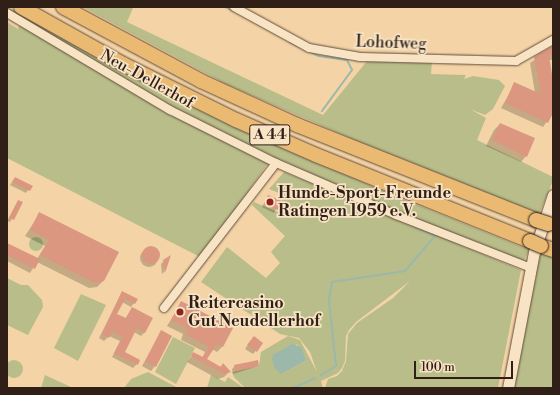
<!DOCTYPE html>
<html>
<head>
<meta charset="utf-8">
<style>
	body { margin:0 }
	#map { position:relative; width:560px; height:395px; overflow:hidden; background:#f4d4a6; font-family:"Libre Bodoni",serif }
	div>[style] { position:absolute }
	.green>* { inset:0; background:#b8bd89 }
	.round { border-radius:50% }
	.water>* { inset:0; background:#9cb8ab }
	.shadow>* { inset:0; background:#0003 }
	.stream>* { height:2px; margin:-1px; padding:0 1px; transform-origin:1px; border-radius:1px; background:#9cb8ab }
	.building>* { inset:0; background:#dc9780 }
	.roads { filter:drop-shadow(0 0 1px #604c3b) drop-shadow(0 0 1px #604c3b) }
	.street>* { height:8px; margin:-4px; padding:0 4px; transform-origin:4px; border-radius:4px; background:#f8e3c5 }
	.secondary>* { height:11px; margin:-5.5px; padding:0 5.5px; transform-origin:5.5px; border-radius:5.5px; background:#f8e3c5 }
	.highway>* { height:14px; margin:-7px; padding:0 7px; transform-origin:7px; border-radius:7px; background:#eaba73 }
	.bridges { filter:drop-shadow(0 0 1px #2f1f17) drop-shadow(0 0 1px #2f1f17) }
	.highway-bridge>* { height:14px; margin:-7px; padding:0 7px; transform-origin:7px; border-radius:7px; background:#eaba73 }
	.dots>* { width:11px; height:11px; translate:-50% -50%; box-sizing:border-box; border:2px solid #f8e3c5; border-radius:50% }
	span { translate:-50% -50%; white-space:nowrap; text-align:center; line-height:1.15; -webkit-text-stroke:3.5px #f8e3c5; paint-order:stroke }
	.shield-label span { padding:1px 3px; background:#f8e3c5; border:1px solid; border-radius:3px; -webkit-text-stroke-width:0 }
	.shield-label { font-size:15px; color:#2f1f17; font-weight:700 }
	.street-label { font-size:16px; color:#2f1f17 }
	.poi-label { font-size:16px; color:#2f1f17; font-weight:700 }
	.left { translate:0 -50%; text-align:left }
	.frame { position:absolute; inset:0; border:8px solid #2f1f17; pointer-events:none }
	.scale { position:absolute; left:414px; top:361px; width:99px; height:18px; box-sizing:border-box; border:2px solid #2f1f17; border-top:0; padding-left:5px; font-size:12px; line-height:14px; white-space:nowrap; color:#2f1f17; -webkit-text-stroke:3px #f8e3c5; paint-order:stroke }
</style>
</head>
<body>
<div id="map">
	<div class="green">
		<div style="clip-path:polygon(7px 7px,91px 54px,224px 122px,400px 198px,529px 250px,523px 262px,397px 213px,278px 161px,173px 107px,7px 11px)"></div>
		<div style="clip-path:polygon(83px 7px,133px 8px,127px 22px,323px 115px,367px 61px,432px 60px,431px 74px,466px 75px,464px 79px,473px 76px,499px 80px,505px 86px,493px 109px,485px 115px,470px 109px,486px 118px,477px 140px,553px 177px,553px 181px,539px 214px,355px 140px,226px 84px)"></div>
		<div style="clip-path:polygon(7px 22px,18px 29px,19px 25px,168px 110px,268px 163px,202px 258px,7px 158px)"></div>
		<div style="clip-path:polygon(evenodd,284px 172px,521px 270px,498px 388px,325px 388px,328px 379px,337px 376px,342px 371px,346px 361px,348px 334px,357px 323px,393px 298px,410px 281px,356px 322px,349px 330px,346px 336px,345px 361px,342px 368px,338px 373px,321px 381px,323px 388px,245px 388px,234px 377px,232px 372px,259px 366px,261px 352px,288px 336px,300px 340px,317px 372px,310px 352px,299px 338px,280px 334px,201px 282px,227px 247px,266px 278px,280px 263px,271px 252px,285px 236px,252px 205px,254px 202px,278px 212px,284px 195px,269px 189px,284px 172px,297px 344px,306px 361px,281px 374px,297px 344px)"></div>
		<div class="round" style="left:29px;top:237px;width:14px;height:14px"></div>
		<div style="clip-path:polygon(537px 250px,553px 256px,553px 383px,551px 388px,511px 388px,534px 279px,536px 279px)"></div>
		<div style="clip-path:polygon(7px 278px,21px 285px,28px 285px,42px 300px,43px 307px,28px 335px,7px 325px)"></div>
		<div style="clip-path:polygon(81px 294px,106px 305px,78px 361px,54px 348px)"></div>
		<div style="clip-path:polygon(173px 337px,195px 348px,176px 384px,155px 372px)"></div>
		<div class="round" style="left:5px;top:360px;width:18px;height:18px"></div>
		<div style="clip-path:polygon(148px 372px,178px 388px,124px 388px,131px 379px)"></div>
		<div style="clip-path:polygon(45px 375px,73px 388px,41px 388px)"></div>
		<div style="clip-path:polygon(211px 375px,225px 382px,228px 377px,244px 388px,207px 388px)"></div>
	</div>
	<div class="water">
		<div style="clip-path:polygon(292px 344px,301px 347px,306px 361px,281px 374px,274px 367px,272px 359px,273px 355px)"></div>
	</div>
	<div class="shadow">
		<div style="clip-path:polygon(553px 47px,553px 60px,548px 60px,553px 80px,553px 113px,543px 127px,501px 108px,515px 84px,535px 93px,530px 63px)"></div>
		<div style="clip-path:polygon(500px 124px,526px 156px,521px 162px,486px 146px,494px 130px)"></div>
		<div style="clip-path:polygon(15px 178px,31px 186px,26px 193px,10px 185px)"></div>
		<div style="clip-path:polygon(268px 196px,280px 202px,274px 213px,262px 207px)"></div>
		<div style="clip-path:polygon(18px 201px,22px 202px,10px 222px,7px 221px)"></div>
		<div style="clip-path:polygon(40px 213px,103px 281px,97px 287px,89px 288px,37px 262px,30px 273px,7px 261px,7px 244px,37px 259px,45px 246px,25px 236px)"></div>
		<div class="round" style="left:140px;top:249px;width:18px;height:18px"></div>
		<div style="clip-path:polygon(169px 257px,164px 272px,162px 274px,161px 264px)"></div>
		<div style="clip-path:polygon(122px 292px,134px 303px,131px 307px,122px 302px,116px 314px,125px 319px,132px 308px,145px 332px,141px 336px,134px 332px,124px 352px,137px 364px,133px 368px,112px 357px,120px 341px,109px 336px,104px 341px,99px 338px)"></div>
		<div style="clip-path:polygon(182px 302px,231px 328px,222px 347px,217px 352px,212px 349px,206px 360px,220px 367px,222px 365px,229px 372px,224px 377px,218px 379px,187px 362px,194px 353px,202px 358px,205px 352px,181px 340px,183px 334px,167px 326px)"></div>
		<div style="clip-path:polygon(162px 332px,155px 366px,151px 371px,142px 366px)"></div>
		<div style="clip-path:polygon(251px 340px,262px 343px,253px 354px,245px 349px)"></div>
		<div style="clip-path:polygon(235px 366px,258px 366px,233px 374px,232px 369px)"></div>
	</div>
	<div class="stream">
		<div style="left:225px;top:7px;width:10px;rotate:24deg"></div>
		<div style="left:290px;top:42px;width:32px;rotate:26deg"></div>
		<div style="left:319px;top:56px;width:28px;rotate:8deg"></div>
		<div style="left:347px;top:60px;width:11px;rotate:63deg"></div>
		<div style="left:352px;top:70px;width:51px;rotate:126.2deg"></div>
		<div style="left:321px;top:375px;width:17px;rotate:-31deg"></div>
		<div style="left:336px;top:366px;width:66px;rotate:-96.1deg"></div>
		<div style="left:329px;top:300px;width:18px;rotate:-81deg"></div>
		<div style="left:332px;top:282px;width:74px;rotate:-8.6deg"></div>
		<div style="left:405px;top:271px;width:46px;rotate:-49.4deg"></div>
		<div style="left:435px;top:236px;width:22px;rotate:-156deg"></div>
		<div style="left:293px;top:388px;width:24px;rotate:-24deg"></div>
	</div>
	<div class="building">
		<div style="clip-path:polygon(553px 46px,553px 55px,549px 55px,553px 81px,553px 113px,548px 123px,505px 103px,514px 82px,541px 94px,534px 57px)"></div>
		<div style="clip-path:polygon(500px 123px,535px 138px,527px 157px,492px 140px)"></div>
		<div style="clip-path:polygon(15px 177px,33px 186px,30px 191px,12px 182px)"></div>
		<div style="clip-path:polygon(268px 195px,282px 201px,278px 210px,264px 204px)"></div>
		<div style="clip-path:polygon(18px 200px,23px 202px,14px 220px,9px 218px)"></div>
		<div style="clip-path:polygon(39px 212px,119px 252px,104px 281px,95px 283px,40px 255px,49px 240px,30px 230px)"></div>
		<div style="clip-path:polygon(7px 243px,40px 259px,35px 269px,7px 255px)"></div>
		<div class="round" style="left:142px;top:246px;width:18px;height:18px"></div>
		<div style="clip-path:polygon(171px 255px,165px 273px,163px 260px)"></div>
		<div style="clip-path:polygon(122px 291px,138px 299px,135px 304px,125px 299px,117px 314px,126px 318px,132px 307px,153px 318px,145px 333px,137px 328px,125px 352px,140px 360px,138px 365px,114px 353px,123px 337px,112px 332px,109px 338px,102px 334px)"></div>
		<div style="clip-path:polygon(181px 301px,233px 328px,223px 347px,217px 344px,207px 359px,221px 367px,223px 363px,231px 372px,224px 374px,191px 356px,193px 352px,203px 357px,209px 347px,185px 334px,188px 329px,171px 320px)"></div>
		<div style="clip-path:polygon(161px 330px,172px 336px,156px 367px,145px 361px)"></div>
		<div style="clip-path:polygon(254px 336px,263px 343px,257px 352px,247px 345px)"></div>
		<div style="clip-path:polygon(258px 360px,259px 366px,235px 371px,234px 365px)"></div>
	</div>
	<div class="roads">
		<div class="street">
			<div style="left:234px;top:7px;width:85px;rotate:28.7deg"></div>
			<div style="left:309px;top:48px;width:52px;rotate:10deg"></div>
			<div style="left:360px;top:57px;width:156px;rotate:1.5deg"></div>
			<div style="left:516px;top:61px;width:43px;rotate:-29.6deg"></div>
			<div style="left:7px;top:13px;width:190px;rotate:30.8deg"></div>
			<div style="left:170px;top:110px;width:119px;rotate:26.6deg"></div>
			<div style="left:276px;top:163px;width:131px;rotate:23.4deg"></div>
			<div style="left:396px;top:215px;width:145px;rotate:21.4deg"></div>
			<div style="left:164px;top:308px;width:183px;rotate:-52.3deg"></div>
		</div>
		<div class="secondary">
			<div style="left:508px;top:388px;width:138px;rotate:-79.2deg"></div>
			<div style="left:534px;top:252px;width:60px;rotate:-71.6deg"></div>
		</div>
		<div class="highway">
			<div style="left:21px;top:7px;width:117px;rotate:29.2deg"></div>
			<div style="left:123px;top:64px;width:126px;rotate:26.4deg"></div>
			<div style="left:236px;top:120px;width:87px;rotate:23.6deg"></div>
			<div style="left:316px;top:155px;width:231px;rotate:21.9deg"></div>
			<div style="left:63px;top:7px;width:157px;rotate:28.2deg"></div>
			<div style="left:201px;top:81px;width:106px;rotate:24.6deg"></div>
			<div style="left:297px;top:125px;width:257px;rotate:21.7deg"></div>
			<div style="left:541px;top:246px;width:13px;rotate:18deg"></div>
		</div>
	</div>
	<div class="bridges">
		<div class="highway-bridge">
			<div style="left:536px;top:220px;width:13px;rotate:18deg"></div>
			<div style="left:530px;top:241px;width:12px;rotate:24deg"></div>
		</div>
	</div>
	<div class="dots">
		<div style="left:270px;top:202px;background:#8f2418"></div>
		<div style="left:180px;top:312px;background:#8f2418"></div>
	</div>
	<div class="shield-label">
		<span style="left:270px;top:135px">A 44</span>
	</div>
	<div class="street-label">
		<span style="left:391px;top:43px;rotate:2deg">Lohofweg</span>
		<span style="left:147px;top:79px;rotate:29deg">Neu-Dellerhof</span>
	</div>
	<div class="poi-label">
		<span class="left" style="left:278px;top:202px">Hunde-Sport-Freunde<br>Ratingen 1959 e.V.</span>
		<span class="left" style="left:188px;top:312px">Reitercasino<br>Gut Neudellerhof</span>
	</div>
	<div class="frame"></div>
	<div class="scale">100 m</div>
</div>
</body>
</html>
